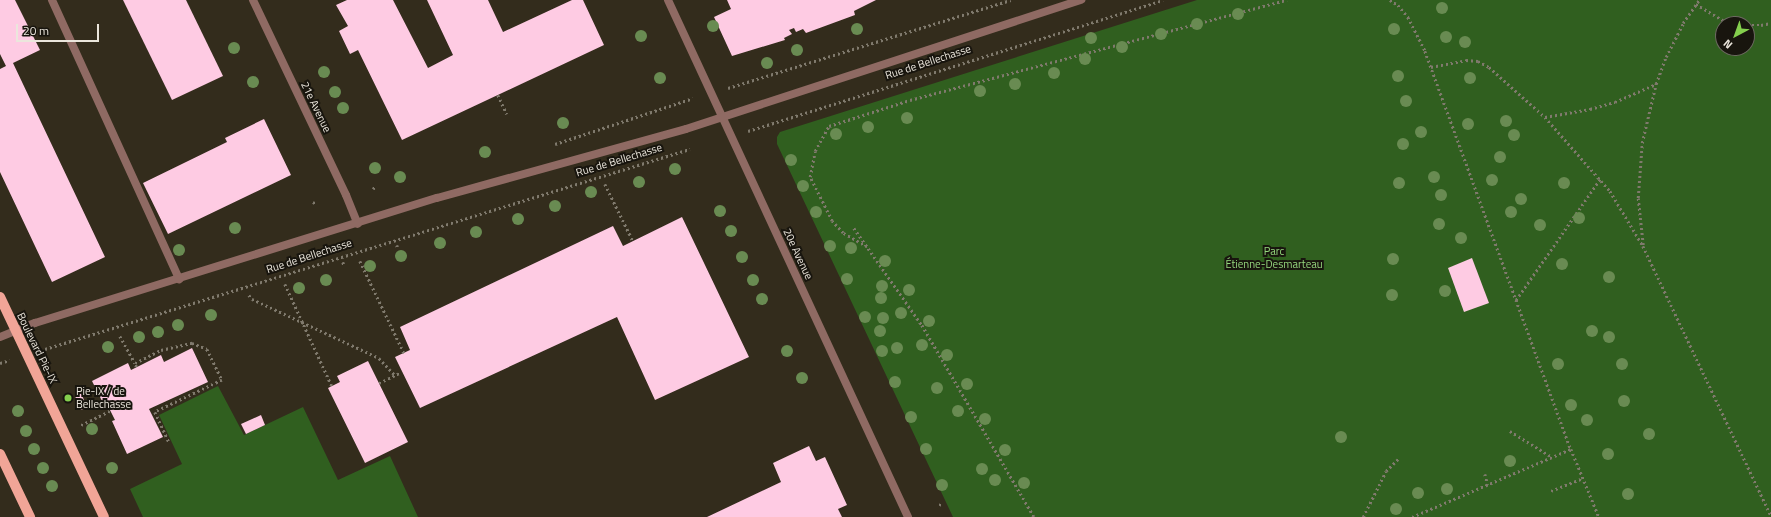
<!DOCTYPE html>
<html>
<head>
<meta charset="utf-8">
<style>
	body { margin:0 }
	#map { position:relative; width:1771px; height:517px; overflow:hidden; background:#332c1c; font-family:"Titillium Web",sans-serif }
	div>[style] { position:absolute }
	.green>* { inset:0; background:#305f1f }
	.building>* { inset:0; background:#fecbe3 }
	.path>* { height:2.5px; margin-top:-1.25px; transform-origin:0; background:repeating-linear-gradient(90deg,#807a6d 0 2px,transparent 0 5px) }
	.service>* { height:8px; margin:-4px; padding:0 4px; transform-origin:4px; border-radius:4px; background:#8f6a63 }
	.minor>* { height:8px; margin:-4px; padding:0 4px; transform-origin:4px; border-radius:4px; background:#8f6a63 }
	.tertiary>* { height:8px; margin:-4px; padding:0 4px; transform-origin:4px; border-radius:4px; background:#8f6a63 }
	.primary>* { height:10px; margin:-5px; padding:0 5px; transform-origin:5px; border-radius:5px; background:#f1a597 }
	.trees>* { width:12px; height:12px; margin:-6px; border-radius:50%; background:#698b52 }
	.dots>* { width:11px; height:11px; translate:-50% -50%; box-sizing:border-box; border:2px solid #18150e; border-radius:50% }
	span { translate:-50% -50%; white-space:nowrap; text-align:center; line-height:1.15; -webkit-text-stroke:4px #18150e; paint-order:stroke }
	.street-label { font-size:11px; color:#ebe6dc }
	.park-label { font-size:11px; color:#95d87e }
	.poi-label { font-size:11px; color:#ebe6dc }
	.left { translate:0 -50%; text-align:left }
	.north { position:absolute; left:1715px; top:16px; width:40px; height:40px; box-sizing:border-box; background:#18150e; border:1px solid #6c6960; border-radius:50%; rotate:221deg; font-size:11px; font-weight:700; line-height:16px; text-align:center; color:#ebe6dc }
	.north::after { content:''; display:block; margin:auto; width:14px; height:18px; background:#84cf4d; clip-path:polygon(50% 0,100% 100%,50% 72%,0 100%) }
	.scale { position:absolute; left:16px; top:24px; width:83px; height:18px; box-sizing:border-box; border:2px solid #ebe6dc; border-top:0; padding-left:5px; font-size:12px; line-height:14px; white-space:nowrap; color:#ebe6dc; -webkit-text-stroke:3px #18150e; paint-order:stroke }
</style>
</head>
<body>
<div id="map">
	<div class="green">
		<div style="clip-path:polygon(evenodd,1197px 0,1771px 0,1771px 517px,953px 517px,777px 144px,777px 137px,780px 132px,1197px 0,1723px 24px,1747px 24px,1747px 48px,1723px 48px,1723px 24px)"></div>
		<div style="clip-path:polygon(218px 386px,244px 435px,303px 407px,338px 480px,390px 456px,418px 517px,143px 517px,130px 489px,182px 464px,159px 415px)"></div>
	</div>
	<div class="building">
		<div style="clip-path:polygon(0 0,15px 0,40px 50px,13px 63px,105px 257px,52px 282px,0 172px,0 69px,6px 66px,0 54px)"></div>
		<div style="clip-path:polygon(123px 0,186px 0,223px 76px,172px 100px)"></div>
		<div style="clip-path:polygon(347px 0,393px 0,428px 68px,453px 55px,427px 0,488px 0,503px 32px,572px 0,583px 0,604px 45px,402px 140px,358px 50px,350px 54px,339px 31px,348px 26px,336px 5px)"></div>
		<div style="clip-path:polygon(727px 0,876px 0,854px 11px,855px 15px,806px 33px,803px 29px,796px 32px,794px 28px,789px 30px,792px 34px,784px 38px,785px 40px,732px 56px,714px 17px,731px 9px)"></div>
		<div style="clip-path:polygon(264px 119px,291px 175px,168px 234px,143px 183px,227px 142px,225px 138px)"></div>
		<div style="clip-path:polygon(682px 217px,749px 357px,655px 400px,617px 317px,420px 408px,395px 357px,410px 350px,400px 327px,613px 226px,623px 246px)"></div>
		<div style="clip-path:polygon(1472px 258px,1489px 303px,1464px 312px,1448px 268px)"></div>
		<div style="clip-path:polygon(192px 348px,208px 382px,149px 409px,163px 437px,127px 454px,112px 421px,115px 420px,109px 408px,106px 409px,92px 381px,128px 363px,131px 370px,161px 355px,164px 362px)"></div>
		<div style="clip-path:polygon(368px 361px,408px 442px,365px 463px,328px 388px,340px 382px,337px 376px)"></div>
		<div style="clip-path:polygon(81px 393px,87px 407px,81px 410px,75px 396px)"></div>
		<div style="clip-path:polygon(261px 415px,265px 425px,246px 434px,241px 424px)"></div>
		<div style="clip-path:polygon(809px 446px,816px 461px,825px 457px,847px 505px,838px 509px,842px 517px,707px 517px,781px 482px,773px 463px)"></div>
	</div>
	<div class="path">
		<div style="left:1390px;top:0;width:9px;rotate:32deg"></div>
		<div style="left:1398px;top:5px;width:16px;rotate:50deg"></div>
		<div style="left:1408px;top:17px;width:38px;rotate:63deg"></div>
		<div style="left:1425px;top:51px;width:424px;rotate:69.9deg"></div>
		<div style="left:1571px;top:449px;width:74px;rotate:67.6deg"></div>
		<div style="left:1696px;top:4px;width:33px;rotate:31deg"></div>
		<div style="left:1724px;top:21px;width:18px;rotate:9deg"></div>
		<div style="left:1747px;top:25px;width:14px"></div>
		<div style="left:1761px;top:25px;width:10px;rotate:-11deg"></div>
		<div style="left:1431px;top:67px;width:36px;rotate:-11deg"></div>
		<div style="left:1466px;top:60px;width:12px;rotate:5deg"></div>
		<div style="left:1478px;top:61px;width:13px;rotate:29deg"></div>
		<div style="left:1489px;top:67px;width:75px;rotate:41.8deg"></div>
		<div style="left:1545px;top:117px;width:98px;rotate:48.7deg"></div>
		<div style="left:1610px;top:191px;width:64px;rotate:59deg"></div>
		<div style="left:1643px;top:246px;width:299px;rotate:64.6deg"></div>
		<div style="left:728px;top:88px;width:296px;rotate:-17.3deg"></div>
		<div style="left:498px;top:95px;width:21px;rotate:65deg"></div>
		<div style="left:1545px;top:117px;width:46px;rotate:-10.1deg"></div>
		<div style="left:1590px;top:109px;width:26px;rotate:-16deg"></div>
		<div style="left:1615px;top:102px;width:45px;rotate:-23.7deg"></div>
		<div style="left:748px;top:131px;width:435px;rotate:-17.5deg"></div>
		<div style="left:555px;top:144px;width:145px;rotate:-18.4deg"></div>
		<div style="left:605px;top:184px;width:64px;rotate:63.8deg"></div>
		<div style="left:373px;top:189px;width:4px;rotate:-56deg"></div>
		<div style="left:313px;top:202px;width:4px;rotate:27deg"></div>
		<div style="left:854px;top:228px;width:118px;rotate:55deg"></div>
		<div style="left:922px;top:325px;width:222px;rotate:59.7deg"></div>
		<div style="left:397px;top:245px;width:4px;rotate:76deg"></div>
		<div style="left:1643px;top:245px;width:47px;rotate:-96.1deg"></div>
		<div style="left:1638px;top:198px;width:55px;rotate:-85.8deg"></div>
		<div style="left:1642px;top:143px;width:61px;rotate:-76.7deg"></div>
		<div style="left:1656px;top:84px;width:29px;rotate:-70deg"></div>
		<div style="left:1666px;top:57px;width:38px;rotate:-63deg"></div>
		<div style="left:1683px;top:23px;width:28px;rotate:-55deg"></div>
		<div style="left:867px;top:247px;width:28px;rotate:-150deg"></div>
		<div style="left:843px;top:233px;width:16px;rotate:-133deg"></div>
		<div style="left:832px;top:221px;width:49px;rotate:-116.6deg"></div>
		<div style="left:810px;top:177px;width:26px;rotate:-79deg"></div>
		<div style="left:815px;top:151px;width:29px;rotate:-61deg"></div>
		<div style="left:829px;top:126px;width:85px;rotate:-17.8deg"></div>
		<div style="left:910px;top:100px;width:390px;rotate:-14.9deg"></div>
		<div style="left:360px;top:261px;width:102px;rotate:64.4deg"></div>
		<div style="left:343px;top:262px;width:3px;rotate:72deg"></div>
		<div style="left:285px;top:284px;width:112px;rotate:65.3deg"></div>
		<div style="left:249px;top:295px;width:5px;rotate:53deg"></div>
		<div style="left:252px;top:299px;width:140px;rotate:24.9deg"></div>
		<div style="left:379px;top:358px;width:23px;rotate:47deg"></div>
		<div style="left:1516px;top:300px;width:147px;rotate:-55.2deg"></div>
		<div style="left:120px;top:336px;width:31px;rotate:61deg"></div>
		<div style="left:45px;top:349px;width:675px;rotate:-17.23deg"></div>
		<div style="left:0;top:363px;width:10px;rotate:-17deg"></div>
		<div style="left:136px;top:367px;width:4px;rotate:-104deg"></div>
		<div style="left:135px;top:363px;width:29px;rotate:-27deg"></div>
		<div style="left:161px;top:350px;width:32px;rotate:-13deg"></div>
		<div style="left:192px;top:343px;width:16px;rotate:22deg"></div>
		<div style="left:207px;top:349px;width:34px;rotate:64deg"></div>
		<div style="left:222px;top:380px;width:74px;rotate:154.5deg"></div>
		<div style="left:155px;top:412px;width:33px;rotate:65deg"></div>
		<div style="left:379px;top:383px;width:25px;rotate:-26deg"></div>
		<div style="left:81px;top:425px;width:32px;rotate:-26deg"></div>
		<div style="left:1510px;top:431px;width:49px;rotate:31.8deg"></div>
		<div style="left:1485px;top:474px;width:11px;rotate:75deg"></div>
		<div style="left:1551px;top:491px;width:35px;rotate:-22deg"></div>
		<div style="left:939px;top:505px;width:4px;rotate:-27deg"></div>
		<div style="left:1363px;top:517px;width:51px;rotate:-63.4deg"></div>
		<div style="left:1386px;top:471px;width:18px;rotate:-45deg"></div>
		<div style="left:1412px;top:517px;width:173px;rotate:-23.2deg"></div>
	</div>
	<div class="service">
		<div style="left:52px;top:0;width:307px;rotate:65.5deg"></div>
	</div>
	<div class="minor">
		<div style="left:253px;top:0;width:216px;rotate:64.5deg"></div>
		<div style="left:346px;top:195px;width:31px;rotate:68deg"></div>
		<div style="left:668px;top:0;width:570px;rotate:65.1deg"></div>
	</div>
	<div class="tertiary">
		<div style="left:0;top:337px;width:38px;rotate:-22deg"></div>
		<div style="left:35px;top:323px;width:421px;rotate:-17.3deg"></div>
		<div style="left:437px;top:198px;width:258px;rotate:-15.5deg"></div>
		<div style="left:686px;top:129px;width:416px;rotate:-18.1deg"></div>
	</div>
	<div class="primary">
		<div style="left:0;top:297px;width:243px;rotate:64.7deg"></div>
		<div style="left:0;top:454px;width:70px;rotate:64.5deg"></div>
	</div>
	<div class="trees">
		<div style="left:1442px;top:8px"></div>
		<div style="left:1238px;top:14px"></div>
		<div style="left:1197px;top:24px"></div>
		<div style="left:713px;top:26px"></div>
		<div style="left:857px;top:29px"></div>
		<div style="left:1394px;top:29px"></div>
		<div style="left:1161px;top:34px"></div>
		<div style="left:641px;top:36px"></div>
		<div style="left:1446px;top:37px"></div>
		<div style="left:1091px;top:38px"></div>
		<div style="left:1465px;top:42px"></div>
		<div style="left:1122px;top:47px"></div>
		<div style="left:234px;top:48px"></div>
		<div style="left:797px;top:50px"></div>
		<div style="left:1085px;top:59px"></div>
		<div style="left:767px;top:63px"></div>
		<div style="left:324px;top:72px"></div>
		<div style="left:1054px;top:73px"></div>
		<div style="left:1398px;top:76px"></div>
		<div style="left:660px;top:78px"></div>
		<div style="left:1470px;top:78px"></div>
		<div style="left:253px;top:82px"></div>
		<div style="left:1015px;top:84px"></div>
		<div style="left:980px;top:91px"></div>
		<div style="left:335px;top:92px"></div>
		<div style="left:1406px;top:101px"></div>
		<div style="left:343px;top:108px"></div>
		<div style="left:907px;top:118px"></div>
		<div style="left:1506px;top:121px"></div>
		<div style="left:563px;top:123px"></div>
		<div style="left:1468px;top:124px"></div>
		<div style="left:868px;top:127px"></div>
		<div style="left:1421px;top:132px"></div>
		<div style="left:836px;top:134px"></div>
		<div style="left:1514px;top:135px"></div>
		<div style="left:1403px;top:144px"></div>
		<div style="left:485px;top:152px"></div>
		<div style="left:1500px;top:157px"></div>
		<div style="left:791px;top:160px"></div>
		<div style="left:375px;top:168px"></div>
		<div style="left:675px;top:169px"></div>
		<div style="left:400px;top:177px"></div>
		<div style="left:1434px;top:177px"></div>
		<div style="left:1492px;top:180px"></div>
		<div style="left:639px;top:182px"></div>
		<div style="left:1399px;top:183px"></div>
		<div style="left:1564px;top:183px"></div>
		<div style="left:803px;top:186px"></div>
		<div style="left:591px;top:192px"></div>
		<div style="left:1441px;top:195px"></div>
		<div style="left:1521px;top:199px"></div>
		<div style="left:555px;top:206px"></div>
		<div style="left:720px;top:211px"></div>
		<div style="left:816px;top:212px"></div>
		<div style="left:1511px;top:212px"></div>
		<div style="left:1579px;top:218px"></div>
		<div style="left:518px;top:219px"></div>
		<div style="left:1439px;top:224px"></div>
		<div style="left:1540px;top:225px"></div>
		<div style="left:235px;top:228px"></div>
		<div style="left:731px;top:231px"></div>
		<div style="left:476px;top:232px"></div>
		<div style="left:1461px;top:238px"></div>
		<div style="left:440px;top:243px"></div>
		<div style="left:830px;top:246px"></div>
		<div style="left:851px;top:248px"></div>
		<div style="left:179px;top:250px"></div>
		<div style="left:401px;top:256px"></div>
		<div style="left:742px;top:257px"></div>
		<div style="left:1393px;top:259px"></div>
		<div style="left:885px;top:261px"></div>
		<div style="left:1562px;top:264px"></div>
		<div style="left:370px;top:266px"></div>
		<div style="left:1609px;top:277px"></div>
		<div style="left:847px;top:279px"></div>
		<div style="left:326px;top:280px"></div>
		<div style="left:753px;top:280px"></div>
		<div style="left:882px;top:286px"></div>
		<div style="left:299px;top:288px"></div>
		<div style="left:909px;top:290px"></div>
		<div style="left:1445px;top:291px"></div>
		<div style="left:1392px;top:295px"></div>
		<div style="left:881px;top:298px"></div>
		<div style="left:762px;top:299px"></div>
		<div style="left:901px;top:313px"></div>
		<div style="left:211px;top:315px"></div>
		<div style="left:865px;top:317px"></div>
		<div style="left:883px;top:318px"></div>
		<div style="left:929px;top:321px"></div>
		<div style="left:178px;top:325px"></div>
		<div style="left:880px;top:331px"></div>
		<div style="left:1592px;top:331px"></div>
		<div style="left:158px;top:332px"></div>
		<div style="left:139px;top:337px"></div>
		<div style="left:1609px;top:337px"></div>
		<div style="left:922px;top:345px"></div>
		<div style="left:108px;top:347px"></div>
		<div style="left:897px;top:348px"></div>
		<div style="left:787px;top:351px"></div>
		<div style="left:882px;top:351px"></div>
		<div style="left:947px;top:355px"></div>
		<div style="left:1558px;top:364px"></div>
		<div style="left:1622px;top:364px"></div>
		<div style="left:802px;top:378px"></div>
		<div style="left:895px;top:382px"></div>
		<div style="left:967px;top:384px"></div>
		<div style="left:937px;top:388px"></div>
		<div style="left:1624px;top:401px"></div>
		<div style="left:1571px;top:405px"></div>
		<div style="left:18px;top:411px"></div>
		<div style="left:958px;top:411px"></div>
		<div style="left:911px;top:417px"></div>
		<div style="left:985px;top:419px"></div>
		<div style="left:1587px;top:420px"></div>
		<div style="left:92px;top:429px"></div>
		<div style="left:26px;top:431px"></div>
		<div style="left:1649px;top:434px"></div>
		<div style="left:1341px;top:437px"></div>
		<div style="left:34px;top:449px"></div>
		<div style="left:926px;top:449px"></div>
		<div style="left:1005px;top:450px"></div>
		<div style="left:1608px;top:454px"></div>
		<div style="left:1510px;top:461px"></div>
		<div style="left:43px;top:468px"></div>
		<div style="left:112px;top:468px"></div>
		<div style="left:982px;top:469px"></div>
		<div style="left:995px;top:480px"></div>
		<div style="left:1024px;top:483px"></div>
		<div style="left:942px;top:485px"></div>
		<div style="left:52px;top:486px"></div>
		<div style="left:1447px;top:489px"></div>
		<div style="left:1418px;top:493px"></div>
		<div style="left:1628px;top:494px"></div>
		<div style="left:1396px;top:509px"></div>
	</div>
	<div class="dots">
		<div style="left:68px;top:398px;background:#84cf4d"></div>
	</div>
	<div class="street-label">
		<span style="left:928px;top:62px;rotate:-18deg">Rue de Bellechasse</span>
		<span style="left:316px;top:107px;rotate:64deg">21e Avenue</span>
		<span style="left:619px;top:160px;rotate:-17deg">Rue de Bellechasse</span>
		<span style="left:798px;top:254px;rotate:65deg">20e Avenue</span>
		<span style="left:309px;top:256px;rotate:-18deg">Rue de Bellechasse</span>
		<span style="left:37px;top:348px;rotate:64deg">Boulevard Pie-IX</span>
	</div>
	<div class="park-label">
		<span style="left:1274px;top:258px">Parc<br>Étienne-Desmarteau</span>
	</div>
	<div class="poi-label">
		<span class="left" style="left:76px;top:398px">Pie-IX / de<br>Bellechasse</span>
	</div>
	<div class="north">N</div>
	<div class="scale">20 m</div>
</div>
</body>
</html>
